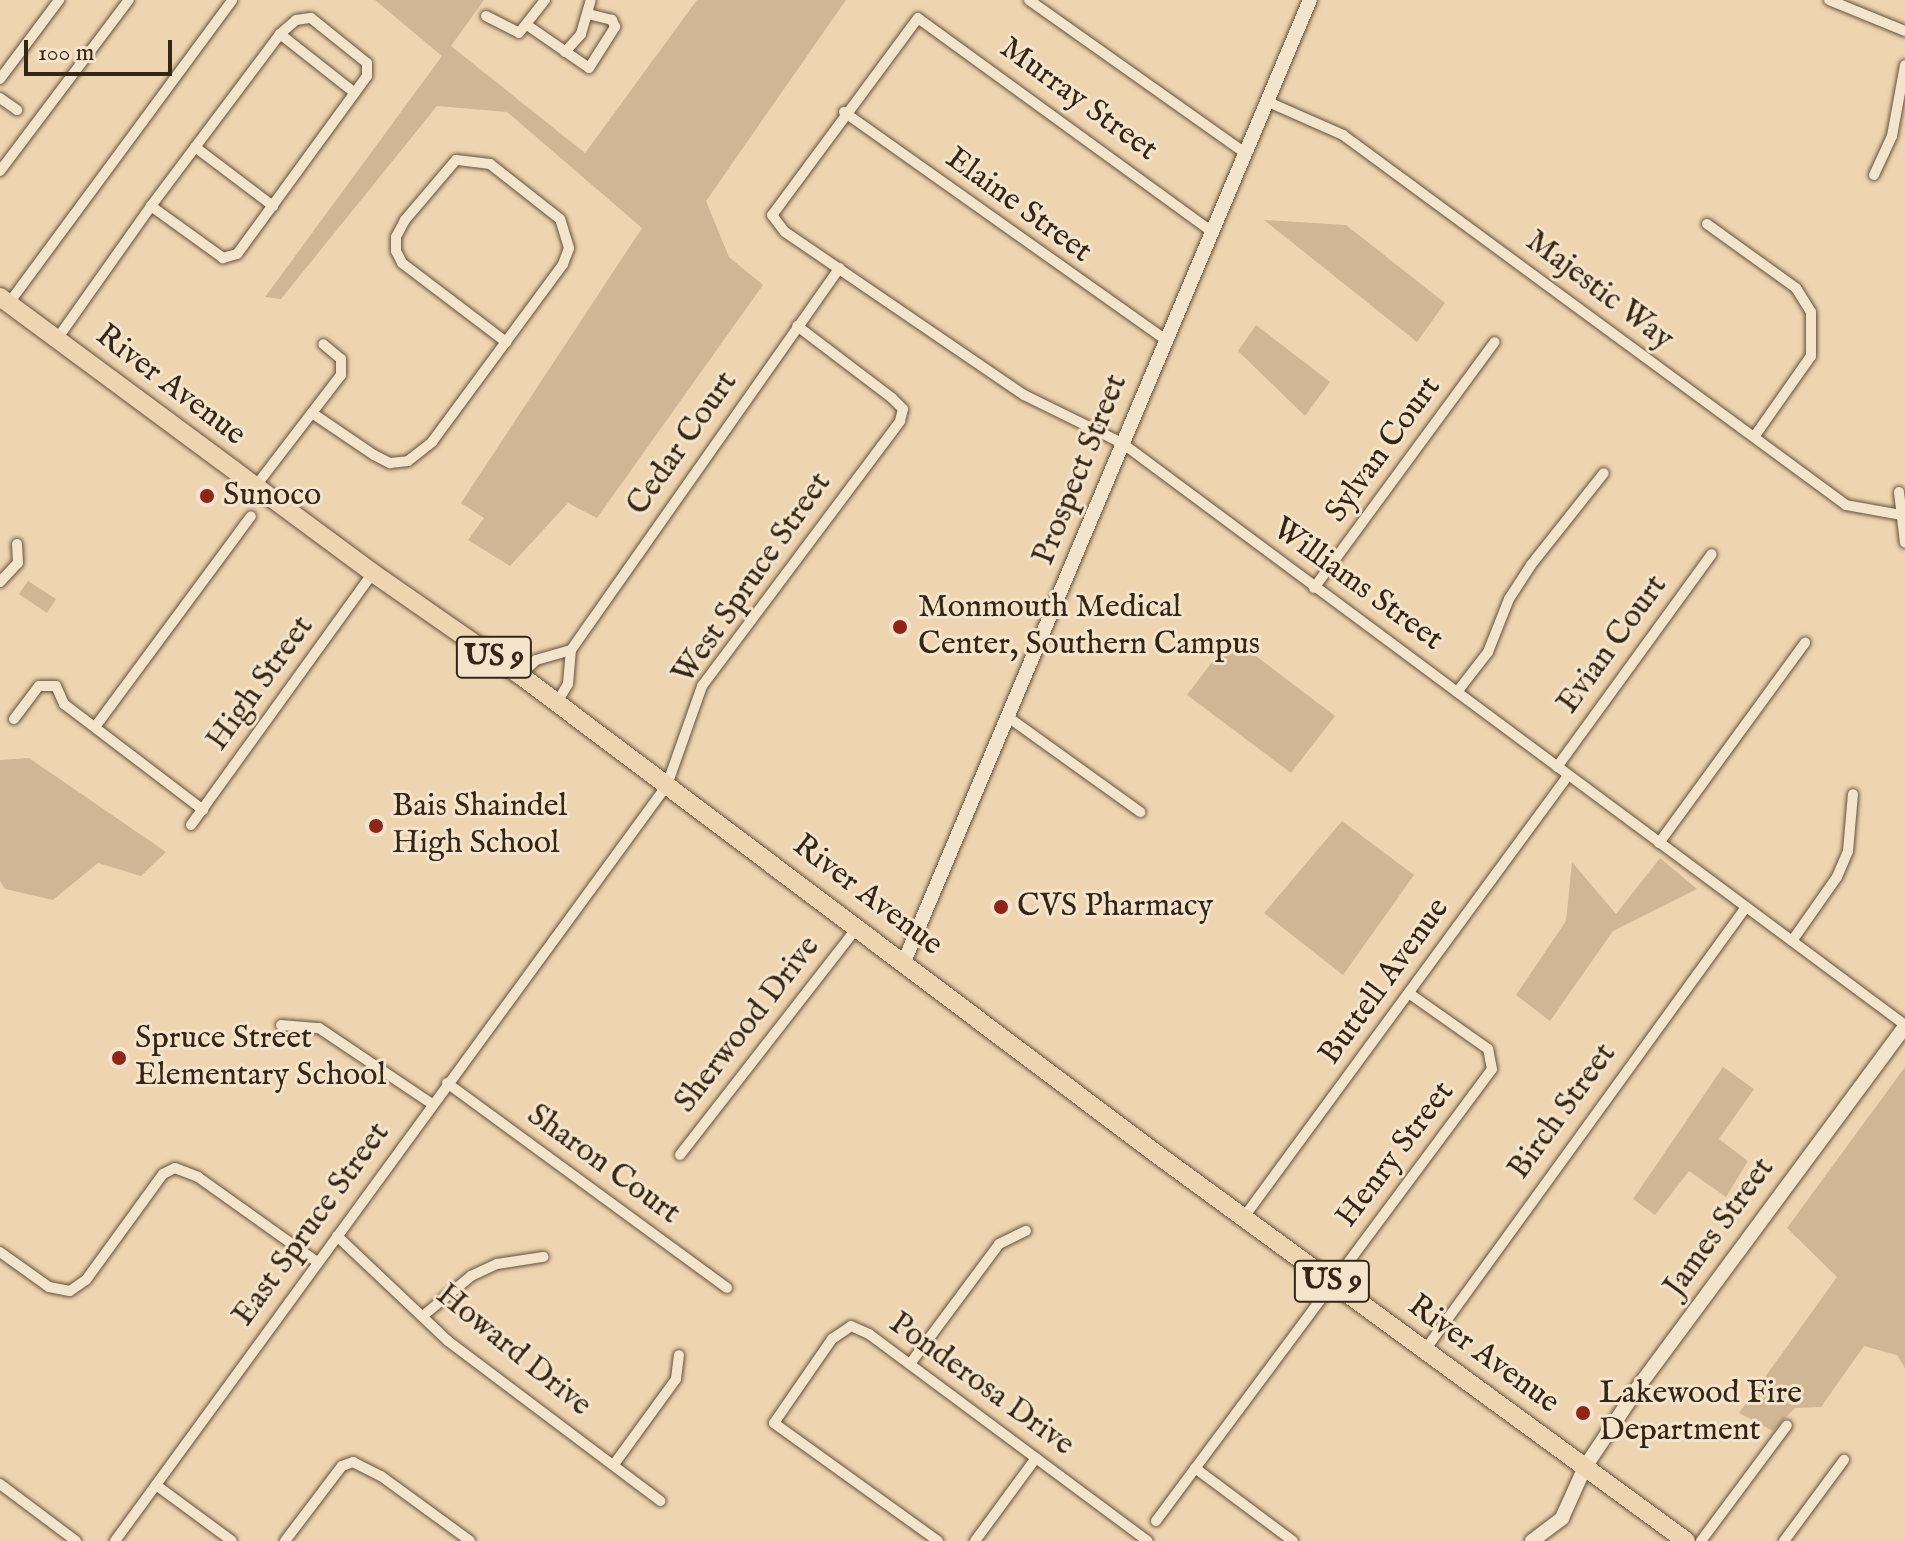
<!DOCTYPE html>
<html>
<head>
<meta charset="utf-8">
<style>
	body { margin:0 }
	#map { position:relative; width:1905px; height:1541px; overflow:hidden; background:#eed5b1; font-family:"IM FELL English",serif }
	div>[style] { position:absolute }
	.green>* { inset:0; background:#cfb796 }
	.roads { filter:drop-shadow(0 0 2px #64513b) drop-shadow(0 0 2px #64513b) }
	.street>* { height:10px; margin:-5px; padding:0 5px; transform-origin:5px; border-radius:5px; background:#f4e4cc }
	.secondary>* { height:14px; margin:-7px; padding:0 7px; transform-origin:7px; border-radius:7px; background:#f4e4cc }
	.highway>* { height:18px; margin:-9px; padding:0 9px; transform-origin:9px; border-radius:9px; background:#eed5b1 }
	.dots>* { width:22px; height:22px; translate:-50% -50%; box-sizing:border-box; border:4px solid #f4e4cc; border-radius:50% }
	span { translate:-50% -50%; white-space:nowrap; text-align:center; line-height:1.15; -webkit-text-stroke:6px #f4e4cc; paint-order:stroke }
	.shield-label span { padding:2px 6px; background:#f4e4cc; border:2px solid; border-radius:6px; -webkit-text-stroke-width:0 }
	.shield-label { font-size:30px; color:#362514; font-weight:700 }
	.street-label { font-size:32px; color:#362514 }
	.poi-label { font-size:32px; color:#362514 }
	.left { translate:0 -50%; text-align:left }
	.scale { position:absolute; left:24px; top:40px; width:148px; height:36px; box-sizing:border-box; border:4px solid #362514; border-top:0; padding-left:10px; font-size:24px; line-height:28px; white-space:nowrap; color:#362514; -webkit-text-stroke:6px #f4e4cc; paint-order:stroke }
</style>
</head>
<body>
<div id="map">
	<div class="green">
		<div style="clip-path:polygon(375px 0,484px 0,451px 46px,585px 153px,697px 0,846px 0,706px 201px,729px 257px,763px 285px,597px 518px,568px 503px,510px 566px,468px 540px,484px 518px,461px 503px,642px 228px,507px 112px,437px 106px,281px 299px,265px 297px,442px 56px)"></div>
		<div style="clip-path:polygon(1264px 220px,1346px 225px,1445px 303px,1417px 342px)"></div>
		<div style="clip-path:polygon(1256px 325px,1330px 382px,1305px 416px,1238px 351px)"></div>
		<div style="clip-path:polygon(28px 581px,56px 599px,47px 613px,19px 594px)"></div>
		<div style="clip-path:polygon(1231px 637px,1335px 716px,1291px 773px,1187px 695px)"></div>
		<div style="clip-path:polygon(29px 758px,166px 852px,141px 876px,98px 863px,53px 900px,5px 889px,0 881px,0 760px)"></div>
		<div style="clip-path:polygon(1342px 821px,1414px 875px,1343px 975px,1264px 913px)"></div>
		<div style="clip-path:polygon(1660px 858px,1697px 889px,1613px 931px,1550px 1021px,1516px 995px,1566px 921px,1572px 862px,1616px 914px)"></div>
		<div style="clip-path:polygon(1723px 1067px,1754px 1089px,1719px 1139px,1748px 1161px,1726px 1197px,1689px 1171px,1655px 1215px,1633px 1199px)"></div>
		<div style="clip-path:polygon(1905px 1067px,1905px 1368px,1897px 1355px,1864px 1346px,1821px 1407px,1795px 1408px,1773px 1431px,1739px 1413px,1837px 1277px,1787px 1228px)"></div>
	</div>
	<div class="roads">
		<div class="street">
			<div style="left:1029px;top:0;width:263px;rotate:35.3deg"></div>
			<div style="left:1829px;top:0;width:82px;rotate:22.2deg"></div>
			<div style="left:486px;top:16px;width:37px;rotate:27deg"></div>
			<div style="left:519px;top:33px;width:42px;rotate:-51.8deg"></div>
			<div style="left:527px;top:25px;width:75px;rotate:34.7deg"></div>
			<div style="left:589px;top:68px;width:49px;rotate:-57.6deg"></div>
			<div style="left:615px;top:27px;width:8px;rotate:-113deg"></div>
			<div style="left:612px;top:20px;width:25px;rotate:-166deg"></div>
			<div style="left:280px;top:34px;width:95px;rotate:38.2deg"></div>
			<div style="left:565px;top:52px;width:24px;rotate:-48deg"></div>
			<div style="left:581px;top:34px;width:35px;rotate:-74deg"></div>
			<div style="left:0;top:79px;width:99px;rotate:-53.2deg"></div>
			<div style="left:0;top:98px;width:21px;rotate:35deg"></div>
			<div style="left:1266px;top:101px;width:84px;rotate:23.8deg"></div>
			<div style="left:1343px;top:135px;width:624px;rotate:36.34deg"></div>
			<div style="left:1846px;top:505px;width:56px;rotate:10.3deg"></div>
			<div style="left:844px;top:112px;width:393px;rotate:35.3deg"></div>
			<div style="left:195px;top:147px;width:98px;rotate:37.1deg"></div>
			<div style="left:0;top:171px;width:214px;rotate:-53deg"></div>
			<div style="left:1874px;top:175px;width:43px;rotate:-65.2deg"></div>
			<div style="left:1892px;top:136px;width:72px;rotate:-79.6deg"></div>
			<div style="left:1707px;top:224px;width:110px;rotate:35.7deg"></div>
			<div style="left:1796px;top:288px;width:28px;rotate:58deg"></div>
			<div style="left:1811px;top:312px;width:44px;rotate:90deg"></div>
			<div style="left:1811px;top:356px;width:99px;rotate:125.1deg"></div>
			<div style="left:1211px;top:231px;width:362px;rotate:-144deg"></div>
			<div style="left:918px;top:18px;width:245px;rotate:126.5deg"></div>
			<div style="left:772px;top:215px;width:21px;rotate:53deg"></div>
			<div style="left:785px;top:232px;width:289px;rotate:34.3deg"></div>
			<div style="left:1024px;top:395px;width:109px;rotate:26.1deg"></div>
			<div style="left:1122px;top:443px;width:976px;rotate:36.62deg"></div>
			<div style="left:9px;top:303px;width:376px;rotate:-53.6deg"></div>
			<div style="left:57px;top:339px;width:163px;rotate:-54.7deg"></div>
			<div style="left:151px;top:206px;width:215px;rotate:-53.1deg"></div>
			<div style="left:280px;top:34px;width:21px;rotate:-41deg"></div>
			<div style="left:296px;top:20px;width:15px;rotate:-8deg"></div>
			<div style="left:311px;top:18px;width:72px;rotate:38.8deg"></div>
			<div style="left:367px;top:63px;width:13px;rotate:90deg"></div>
			<div style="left:367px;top:76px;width:220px;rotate:126.1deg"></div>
			<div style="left:237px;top:254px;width:15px;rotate:164deg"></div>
			<div style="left:223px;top:258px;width:89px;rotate:-144.2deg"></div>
			<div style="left:312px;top:413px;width:75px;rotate:34.1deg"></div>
			<div style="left:374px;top:455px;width:18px;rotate:27deg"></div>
			<div style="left:390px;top:463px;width:18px;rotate:-6deg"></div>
			<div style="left:408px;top:461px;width:31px;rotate:-38deg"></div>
			<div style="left:432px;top:442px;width:221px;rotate:-53.6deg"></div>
			<div style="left:563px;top:264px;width:17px;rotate:-69deg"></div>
			<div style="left:569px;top:248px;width:30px;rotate:-107deg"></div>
			<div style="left:560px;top:219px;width:89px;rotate:-141.8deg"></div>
			<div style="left:490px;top:164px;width:34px;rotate:-173deg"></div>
			<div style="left:456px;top:160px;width:79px;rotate:130.4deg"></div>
			<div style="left:405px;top:220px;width:19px;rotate:118deg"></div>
			<div style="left:396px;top:237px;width:14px;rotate:90deg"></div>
			<div style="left:396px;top:251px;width:13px;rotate:63deg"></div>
			<div style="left:402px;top:263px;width:131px;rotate:37.2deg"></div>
			<div style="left:255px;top:487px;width:141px;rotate:-52.5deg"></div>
			<div style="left:341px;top:375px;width:16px;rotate:-90deg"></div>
			<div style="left:341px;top:359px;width:23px;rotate:-140deg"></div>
			<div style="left:1899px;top:492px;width:51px;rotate:83.3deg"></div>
			<div style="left:0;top:582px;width:26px;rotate:-47deg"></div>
			<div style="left:18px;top:563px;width:19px;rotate:-93deg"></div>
			<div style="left:1314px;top:588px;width:305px;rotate:-53.7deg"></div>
			<div style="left:520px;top:675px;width:22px;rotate:-43deg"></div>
			<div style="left:536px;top:660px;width:36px;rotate:-16deg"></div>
			<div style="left:1457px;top:692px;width:51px;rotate:-52.2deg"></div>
			<div style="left:1488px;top:652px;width:57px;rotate:-68.4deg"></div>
			<div style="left:1509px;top:599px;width:40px;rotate:-57.1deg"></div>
			<div style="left:1531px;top:565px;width:117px;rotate:-51.6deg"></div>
			<div style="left:556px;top:704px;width:23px;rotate:-59deg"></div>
			<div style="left:568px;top:684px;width:34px;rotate:-85deg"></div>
			<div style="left:571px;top:650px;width:467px;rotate:-54.9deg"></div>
			<div style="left:1008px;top:717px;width:163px;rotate:35.7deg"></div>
			<div style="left:14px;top:719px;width:41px;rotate:-52.9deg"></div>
			<div style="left:39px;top:686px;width:17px"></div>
			<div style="left:56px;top:686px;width:20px;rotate:66deg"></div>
			<div style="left:64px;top:704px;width:175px;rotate:37.3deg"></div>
			<div style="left:95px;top:727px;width:262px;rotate:-53.5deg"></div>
			<div style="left:1557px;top:767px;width:263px;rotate:-54deg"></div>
			<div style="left:191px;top:825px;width:311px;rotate:-54.2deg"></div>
			<div style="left:1659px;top:843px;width:248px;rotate:-53.9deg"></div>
			<div style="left:1792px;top:941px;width:78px;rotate:-54.9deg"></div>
			<div style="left:1837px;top:877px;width:28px;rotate:-67deg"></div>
			<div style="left:1848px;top:851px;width:57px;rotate:-85deg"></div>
			<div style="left:281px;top:1025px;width:38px;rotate:5deg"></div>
			<div style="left:319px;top:1028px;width:136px;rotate:33.9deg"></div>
			<div style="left:447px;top:1083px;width:347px;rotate:36.2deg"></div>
			<div style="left:680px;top:1155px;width:290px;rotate:-52.1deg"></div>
			<div style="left:1244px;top:1217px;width:546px;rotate:-53.72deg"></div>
			<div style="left:337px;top:1236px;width:153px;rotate:43.4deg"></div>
			<div style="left:448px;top:1341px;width:266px;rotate:37deg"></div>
			<div style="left:0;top:1252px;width:60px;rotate:35.5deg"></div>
			<div style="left:49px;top:1287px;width:21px;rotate:11deg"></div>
			<div style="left:70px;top:1291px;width:19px;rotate:-35deg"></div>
			<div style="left:86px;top:1280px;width:131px;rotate:-54deg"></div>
			<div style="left:163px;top:1174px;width:13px;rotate:-27deg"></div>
			<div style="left:175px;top:1168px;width:25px;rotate:21deg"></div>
			<div style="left:198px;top:1177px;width:146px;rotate:35.5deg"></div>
			<div style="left:424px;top:1315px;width:61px;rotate:-39.7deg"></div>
			<div style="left:471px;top:1276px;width:29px;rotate:-25deg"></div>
			<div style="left:497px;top:1264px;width:47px;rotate:-8.7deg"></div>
			<div style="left:1425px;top:1350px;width:547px;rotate:-54.07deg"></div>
			<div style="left:910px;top:1364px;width:149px;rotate:-53.4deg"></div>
			<div style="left:999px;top:1244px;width:30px;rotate:-26deg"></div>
			<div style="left:615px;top:1463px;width:104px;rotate:-54deg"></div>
			<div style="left:676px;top:1379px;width:24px;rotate:-83deg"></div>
			<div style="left:1195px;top:1468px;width:122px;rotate:36.7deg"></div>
			<div style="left:0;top:1484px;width:95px;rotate:36.9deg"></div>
			<div style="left:156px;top:1485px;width:94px;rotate:36.4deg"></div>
			<div style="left:1156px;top:1521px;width:563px;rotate:-53.37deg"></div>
			<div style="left:1492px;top:1069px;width:20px;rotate:-101deg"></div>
			<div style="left:1488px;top:1049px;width:95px;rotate:-144.8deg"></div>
			<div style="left:115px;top:1541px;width:936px;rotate:-53.86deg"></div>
			<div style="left:667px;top:785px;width:105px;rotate:-70.5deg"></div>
			<div style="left:702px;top:686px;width:331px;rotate:-53.2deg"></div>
			<div style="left:900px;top:421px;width:12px;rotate:-76deg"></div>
			<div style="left:903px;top:409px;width:16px;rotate:-135deg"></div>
			<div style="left:892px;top:398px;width:119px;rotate:-142.8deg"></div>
			<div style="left:285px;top:1541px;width:94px;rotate:-52.8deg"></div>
			<div style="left:342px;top:1466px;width:12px;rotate:-20deg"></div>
			<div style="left:353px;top:1462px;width:31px;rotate:27deg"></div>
			<div style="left:381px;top:1476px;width:110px;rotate:36.1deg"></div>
			<div style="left:938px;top:1541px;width:202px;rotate:-144.3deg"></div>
			<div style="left:774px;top:1423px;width:102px;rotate:-55.4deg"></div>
			<div style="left:832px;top:1339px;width:23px;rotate:-34deg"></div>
			<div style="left:851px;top:1326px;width:20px;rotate:24deg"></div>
			<div style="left:869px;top:1334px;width:347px;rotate:36.6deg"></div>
			<div style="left:975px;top:1541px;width:103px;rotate:-53.7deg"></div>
			<div style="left:1701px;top:1541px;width:144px;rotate:-53.4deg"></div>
			<div style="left:1784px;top:1541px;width:101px;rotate:-53.5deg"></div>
		</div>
		<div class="secondary">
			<div style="left:904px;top:962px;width:1044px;rotate:-67.12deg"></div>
			<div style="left:1532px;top:1541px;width:38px;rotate:-37deg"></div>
			<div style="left:1562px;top:1518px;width:56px;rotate:-65.7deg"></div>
			<div style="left:1585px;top:1467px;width:97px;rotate:-56.3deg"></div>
			<div style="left:1639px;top:1386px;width:448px;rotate:-53.5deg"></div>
		</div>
		<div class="highway">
			<div style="left:0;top:297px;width:464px;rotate:36.5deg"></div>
			<div style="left:373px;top:573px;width:179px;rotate:34.8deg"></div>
			<div style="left:520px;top:675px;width:798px;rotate:36.96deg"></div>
			<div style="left:1158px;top:1155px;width:654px;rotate:36.17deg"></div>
		</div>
	</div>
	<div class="dots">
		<div style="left:207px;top:496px;background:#8f2418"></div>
		<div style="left:900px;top:627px;background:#8f2418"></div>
		<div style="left:376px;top:826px;background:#8f2418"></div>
		<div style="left:1001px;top:907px;background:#8f2418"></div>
		<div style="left:119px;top:1058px;background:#8f2418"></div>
		<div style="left:1583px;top:1413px;background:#8f2418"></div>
	</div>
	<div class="shield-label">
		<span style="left:494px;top:657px">US 9</span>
		<span style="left:1332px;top:1281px">US 9</span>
	</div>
	<div class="street-label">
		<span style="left:1078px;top:100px;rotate:36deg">Murray Street</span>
		<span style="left:1018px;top:206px;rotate:36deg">Elaine Street</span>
		<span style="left:1599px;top:291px;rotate:37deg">Majestic Way</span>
		<span style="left:170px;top:386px;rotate:37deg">River Avenue</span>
		<span style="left:683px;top:444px;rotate:-55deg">Cedar Court</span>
		<span style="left:1384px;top:450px;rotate:-54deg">Sylvan Court</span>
		<span style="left:1081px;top:470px;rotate:-68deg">Prospect Street</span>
		<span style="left:753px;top:579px;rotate:-55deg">West Spruce Street</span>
		<span style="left:1357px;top:585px;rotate:36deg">Williams Street</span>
		<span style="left:1613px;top:645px;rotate:-54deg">Evian Court</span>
		<span style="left:261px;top:684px;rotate:-54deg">High Street</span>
		<span style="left:867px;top:896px;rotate:37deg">River Avenue</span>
		<span style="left:1385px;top:982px;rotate:-54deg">Buttell Avenue</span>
		<span style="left:748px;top:1025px;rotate:-52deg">Sherwood Drive</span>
		<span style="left:1563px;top:1112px;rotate:-54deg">Birch Street</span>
		<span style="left:1396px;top:1155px;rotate:-53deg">Henry Street</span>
		<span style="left:603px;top:1165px;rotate:36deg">Sharon Court</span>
		<span style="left:312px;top:1225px;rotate:-54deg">East Spruce Street</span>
		<span style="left:1720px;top:1228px;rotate:-54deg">James Street</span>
		<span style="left:513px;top:1351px;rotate:39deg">Howard Drive</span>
		<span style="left:1483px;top:1355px;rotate:36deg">River Avenue</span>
		<span style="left:981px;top:1385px;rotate:36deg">Ponderosa Drive</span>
	</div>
	<div class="poi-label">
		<span class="left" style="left:223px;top:496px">Sunoco</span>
		<span class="left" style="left:918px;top:627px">Monmouth Medical<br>Center, Southern Campus</span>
		<span class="left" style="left:392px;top:826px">Bais Shaindel<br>High School</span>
		<span class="left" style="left:1017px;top:907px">CVS Pharmacy</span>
		<span class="left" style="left:135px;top:1058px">Spruce Street<br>Elementary School</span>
		<span class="left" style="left:1599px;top:1413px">Lakewood Fire<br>Department</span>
	</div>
	<div class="scale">100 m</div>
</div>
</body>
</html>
